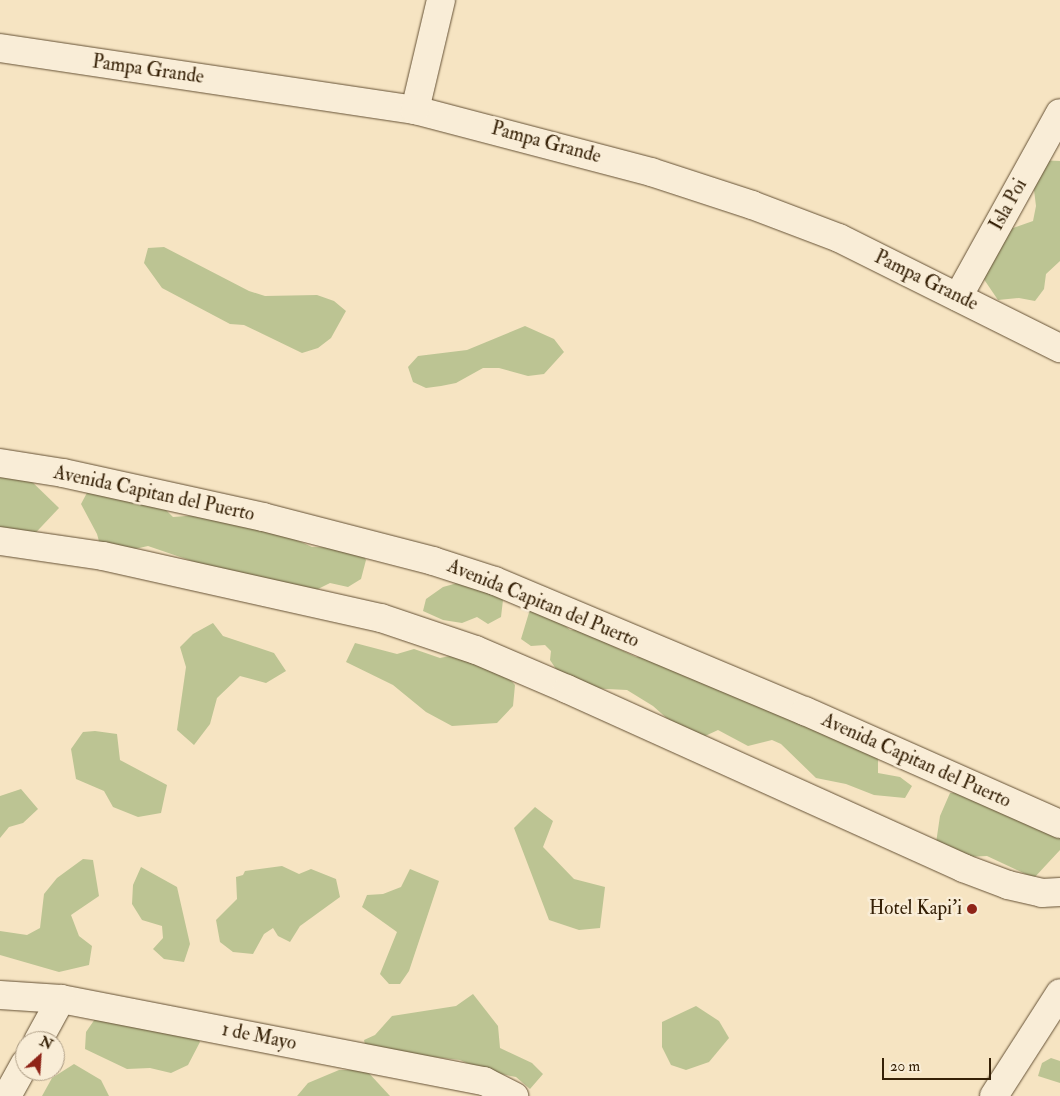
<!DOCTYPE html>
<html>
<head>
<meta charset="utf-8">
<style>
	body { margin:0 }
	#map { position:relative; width:1060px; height:1096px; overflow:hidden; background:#f6e4c2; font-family:"IM FELL Double Pica",serif }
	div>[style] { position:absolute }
	.green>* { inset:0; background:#bcc493 }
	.roads { filter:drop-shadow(0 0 1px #655135) drop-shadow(0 0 1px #655135) }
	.minor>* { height:28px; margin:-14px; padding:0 14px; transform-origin:14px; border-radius:14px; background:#f9edd7 }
	.dots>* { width:14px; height:14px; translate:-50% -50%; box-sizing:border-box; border:2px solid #f9edd7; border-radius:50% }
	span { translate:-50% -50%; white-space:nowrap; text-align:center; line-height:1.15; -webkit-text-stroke:5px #f9edd7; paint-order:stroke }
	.street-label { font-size:19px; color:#352006 }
	.poi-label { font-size:19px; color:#352006 }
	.right { translate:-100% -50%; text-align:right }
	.north { position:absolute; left:15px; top:1031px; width:50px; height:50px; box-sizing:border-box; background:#f9edd7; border:1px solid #ab9b83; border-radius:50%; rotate:26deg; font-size:14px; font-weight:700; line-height:20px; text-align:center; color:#352006 }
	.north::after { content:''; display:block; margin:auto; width:18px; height:22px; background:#8f2418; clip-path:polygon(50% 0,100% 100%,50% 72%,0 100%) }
	.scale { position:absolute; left:882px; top:1058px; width:109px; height:22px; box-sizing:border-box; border:2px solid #352006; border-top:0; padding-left:6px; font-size:15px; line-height:18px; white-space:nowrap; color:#352006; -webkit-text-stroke:4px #f9edd7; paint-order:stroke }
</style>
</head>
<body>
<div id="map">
	<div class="green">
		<div style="clip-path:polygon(1035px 160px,1060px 161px,1060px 261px,1046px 274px,1044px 289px,1035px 301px,1019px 298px,998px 300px,981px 275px,1005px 231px,1033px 221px,1036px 206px,1032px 174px)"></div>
		<div style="clip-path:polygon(164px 247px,249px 291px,265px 296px,317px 295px,334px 301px,346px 311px,331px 338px,318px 348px,302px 353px,244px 325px,230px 324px,162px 288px,144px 263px,148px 248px)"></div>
		<div style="clip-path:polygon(525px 326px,554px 339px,564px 352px,544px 374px,528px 376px,499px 368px,483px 368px,456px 383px,441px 386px,426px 388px,413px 382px,408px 367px,418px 356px,467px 350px)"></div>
		<div style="clip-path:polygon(0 468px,25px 475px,59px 508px,25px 544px,0 541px)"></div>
		<div style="clip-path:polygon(89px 489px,158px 502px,173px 517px,199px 515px,286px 535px,312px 547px,359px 548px,366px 560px,361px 579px,348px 587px,330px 583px,316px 590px,252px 575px,224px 572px,148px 546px,103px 556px,97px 534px,81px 504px)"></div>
		<div style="clip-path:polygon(461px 582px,488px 586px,503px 600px,501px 617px,488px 624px,477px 617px,462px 623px,443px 620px,423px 611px,426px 599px,443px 587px)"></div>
		<div style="clip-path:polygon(531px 606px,557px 619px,570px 630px,580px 630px,636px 657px,647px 657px,878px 755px,878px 773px,900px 777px,912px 786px,905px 798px,874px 795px,846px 784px,816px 778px,781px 744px,772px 740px,748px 746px,718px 730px,703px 737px,688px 737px,653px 706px,627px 690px,568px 687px,550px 660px,551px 651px,545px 645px,531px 646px,521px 639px)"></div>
		<div style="clip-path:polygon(213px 623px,223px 636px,274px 653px,286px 671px,266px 683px,240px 676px,217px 698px,210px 724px,194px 745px,177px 730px,186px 667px,180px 647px,193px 634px)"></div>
		<div style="clip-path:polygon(355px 643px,397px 654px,414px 649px,440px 658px,469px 652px,498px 666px,515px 685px,513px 706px,497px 723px,452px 726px,426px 712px,393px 685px,346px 662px)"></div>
		<div style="clip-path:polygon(95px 731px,117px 734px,120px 760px,167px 785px,161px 813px,138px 817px,113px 807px,104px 791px,76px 779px,71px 749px,83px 732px)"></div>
		<div style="clip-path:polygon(21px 789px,38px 809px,23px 823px,9px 827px,0 838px,0 796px)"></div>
		<div style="clip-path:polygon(966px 792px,1060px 834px,1060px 850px,1034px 878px,987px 856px,967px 857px,936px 843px,940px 816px,950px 793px)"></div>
		<div style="clip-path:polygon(535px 807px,553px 821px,543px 847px,574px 879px,605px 887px,600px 928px,579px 930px,549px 920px,514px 828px)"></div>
		<div style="clip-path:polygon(83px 859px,93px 860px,99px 896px,71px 915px,79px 936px,92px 946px,89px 965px,59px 972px,0 955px,0 931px,27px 935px,40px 928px,44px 894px,57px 878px)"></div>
		<div style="clip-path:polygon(282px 866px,299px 874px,311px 869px,336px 879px,340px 897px,300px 926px,290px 942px,278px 936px,273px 928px,264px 934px,253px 954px,233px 952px,220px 942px,216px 920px,237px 899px,236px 877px,243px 875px,245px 871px)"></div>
		<div style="clip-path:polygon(141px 867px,177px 887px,190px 944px,184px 962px,164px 959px,153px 949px,163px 938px,162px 926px,142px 920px,132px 904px,133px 885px)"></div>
		<div style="clip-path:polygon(410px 869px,439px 881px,409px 971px,400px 984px,389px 984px,380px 974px,397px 932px,362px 907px,367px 895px,383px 894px,401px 887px)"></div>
		<div style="clip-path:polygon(473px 994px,498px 1026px,500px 1048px,532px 1063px,543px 1074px,530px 1089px,516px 1077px,485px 1071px,460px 1060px,425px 1056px,368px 1058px,364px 1040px,375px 1035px,392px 1016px,456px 1006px)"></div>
		<div style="clip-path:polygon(696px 1006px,719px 1021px,729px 1038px,709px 1062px,686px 1070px,671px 1065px,662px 1047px,662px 1022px)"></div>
		<div style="clip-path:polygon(95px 1019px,188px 1023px,200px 1042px,188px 1065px,171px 1073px,150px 1068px,127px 1069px,85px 1049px,86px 1032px)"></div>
		<div style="clip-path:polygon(1051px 1058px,1060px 1061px,1060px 1083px,1038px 1076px,1042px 1063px)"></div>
		<div style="clip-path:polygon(74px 1064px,101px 1080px,109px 1096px,42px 1096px,52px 1078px)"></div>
		<div style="clip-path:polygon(339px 1070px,366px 1070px,390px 1096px,297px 1096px,308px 1083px)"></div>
	</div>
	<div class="roads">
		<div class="minor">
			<div style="left:0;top:48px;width:420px;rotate:8.5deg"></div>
			<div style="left:415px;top:110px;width:244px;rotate:14.7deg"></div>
			<div style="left:651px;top:172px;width:106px;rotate:18.1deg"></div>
			<div style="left:752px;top:205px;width:93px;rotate:20.8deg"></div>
			<div style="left:839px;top:238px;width:247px;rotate:26.5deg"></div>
			<div style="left:415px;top:110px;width:113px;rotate:-76.7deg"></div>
			<div style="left:958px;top:297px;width:210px;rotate:-61deg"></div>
			<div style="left:0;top:463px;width:64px;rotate:9deg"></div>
			<div style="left:63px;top:473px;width:205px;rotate:12.4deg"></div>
			<div style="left:263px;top:517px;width:176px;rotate:14.5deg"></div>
			<div style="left:433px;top:561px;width:65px;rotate:17.9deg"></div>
			<div style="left:495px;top:581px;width:336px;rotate:22.8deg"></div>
			<div style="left:805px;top:711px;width:279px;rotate:23.9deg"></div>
			<div style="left:0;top:541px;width:104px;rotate:8.3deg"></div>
			<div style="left:103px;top:556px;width:285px;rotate:12.6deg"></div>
			<div style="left:381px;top:618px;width:100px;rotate:18.6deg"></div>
			<div style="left:476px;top:650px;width:99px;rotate:23.2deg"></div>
			<div style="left:567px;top:689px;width:435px;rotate:24.3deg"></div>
			<div style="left:963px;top:868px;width:48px;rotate:20.7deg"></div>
			<div style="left:1008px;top:885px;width:35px;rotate:13deg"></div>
			<div style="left:1042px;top:893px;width:18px;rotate:-3deg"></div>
			<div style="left:0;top:995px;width:61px;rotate:3.8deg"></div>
			<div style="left:61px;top:999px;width:431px;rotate:11deg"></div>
			<div style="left:484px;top:1081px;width:34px;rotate:27deg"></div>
			<div style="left:38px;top:1041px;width:48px;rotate:-61.3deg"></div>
			<div style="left:7px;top:1096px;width:37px;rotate:-61deg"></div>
			<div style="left:994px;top:1096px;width:122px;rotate:-57.3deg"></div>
		</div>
	</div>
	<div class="dots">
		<div style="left:972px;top:909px;background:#8f2418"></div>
	</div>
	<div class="street-label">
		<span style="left:148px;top:70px;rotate:8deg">Pampa Grande</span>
		<span style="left:546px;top:143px;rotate:15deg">Pampa Grande</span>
		<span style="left:1009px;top:205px;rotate:-61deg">Isla Poi</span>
		<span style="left:926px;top:281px;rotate:26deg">Pampa Grande</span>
		<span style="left:154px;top:494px;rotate:12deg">Avenida Capitan del Puerto</span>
		<span style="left:543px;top:604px;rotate:22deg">Avenida Capitan del Puerto</span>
		<span style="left:916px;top:761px;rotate:24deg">Avenida Capitan del Puerto</span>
		<span style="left:259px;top:1037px;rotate:11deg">1 de Mayo</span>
	</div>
	<div class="poi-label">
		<span class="right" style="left:962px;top:909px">Hotel Kapi'i</span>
	</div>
	<div class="north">N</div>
	<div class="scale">20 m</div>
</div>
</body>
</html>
